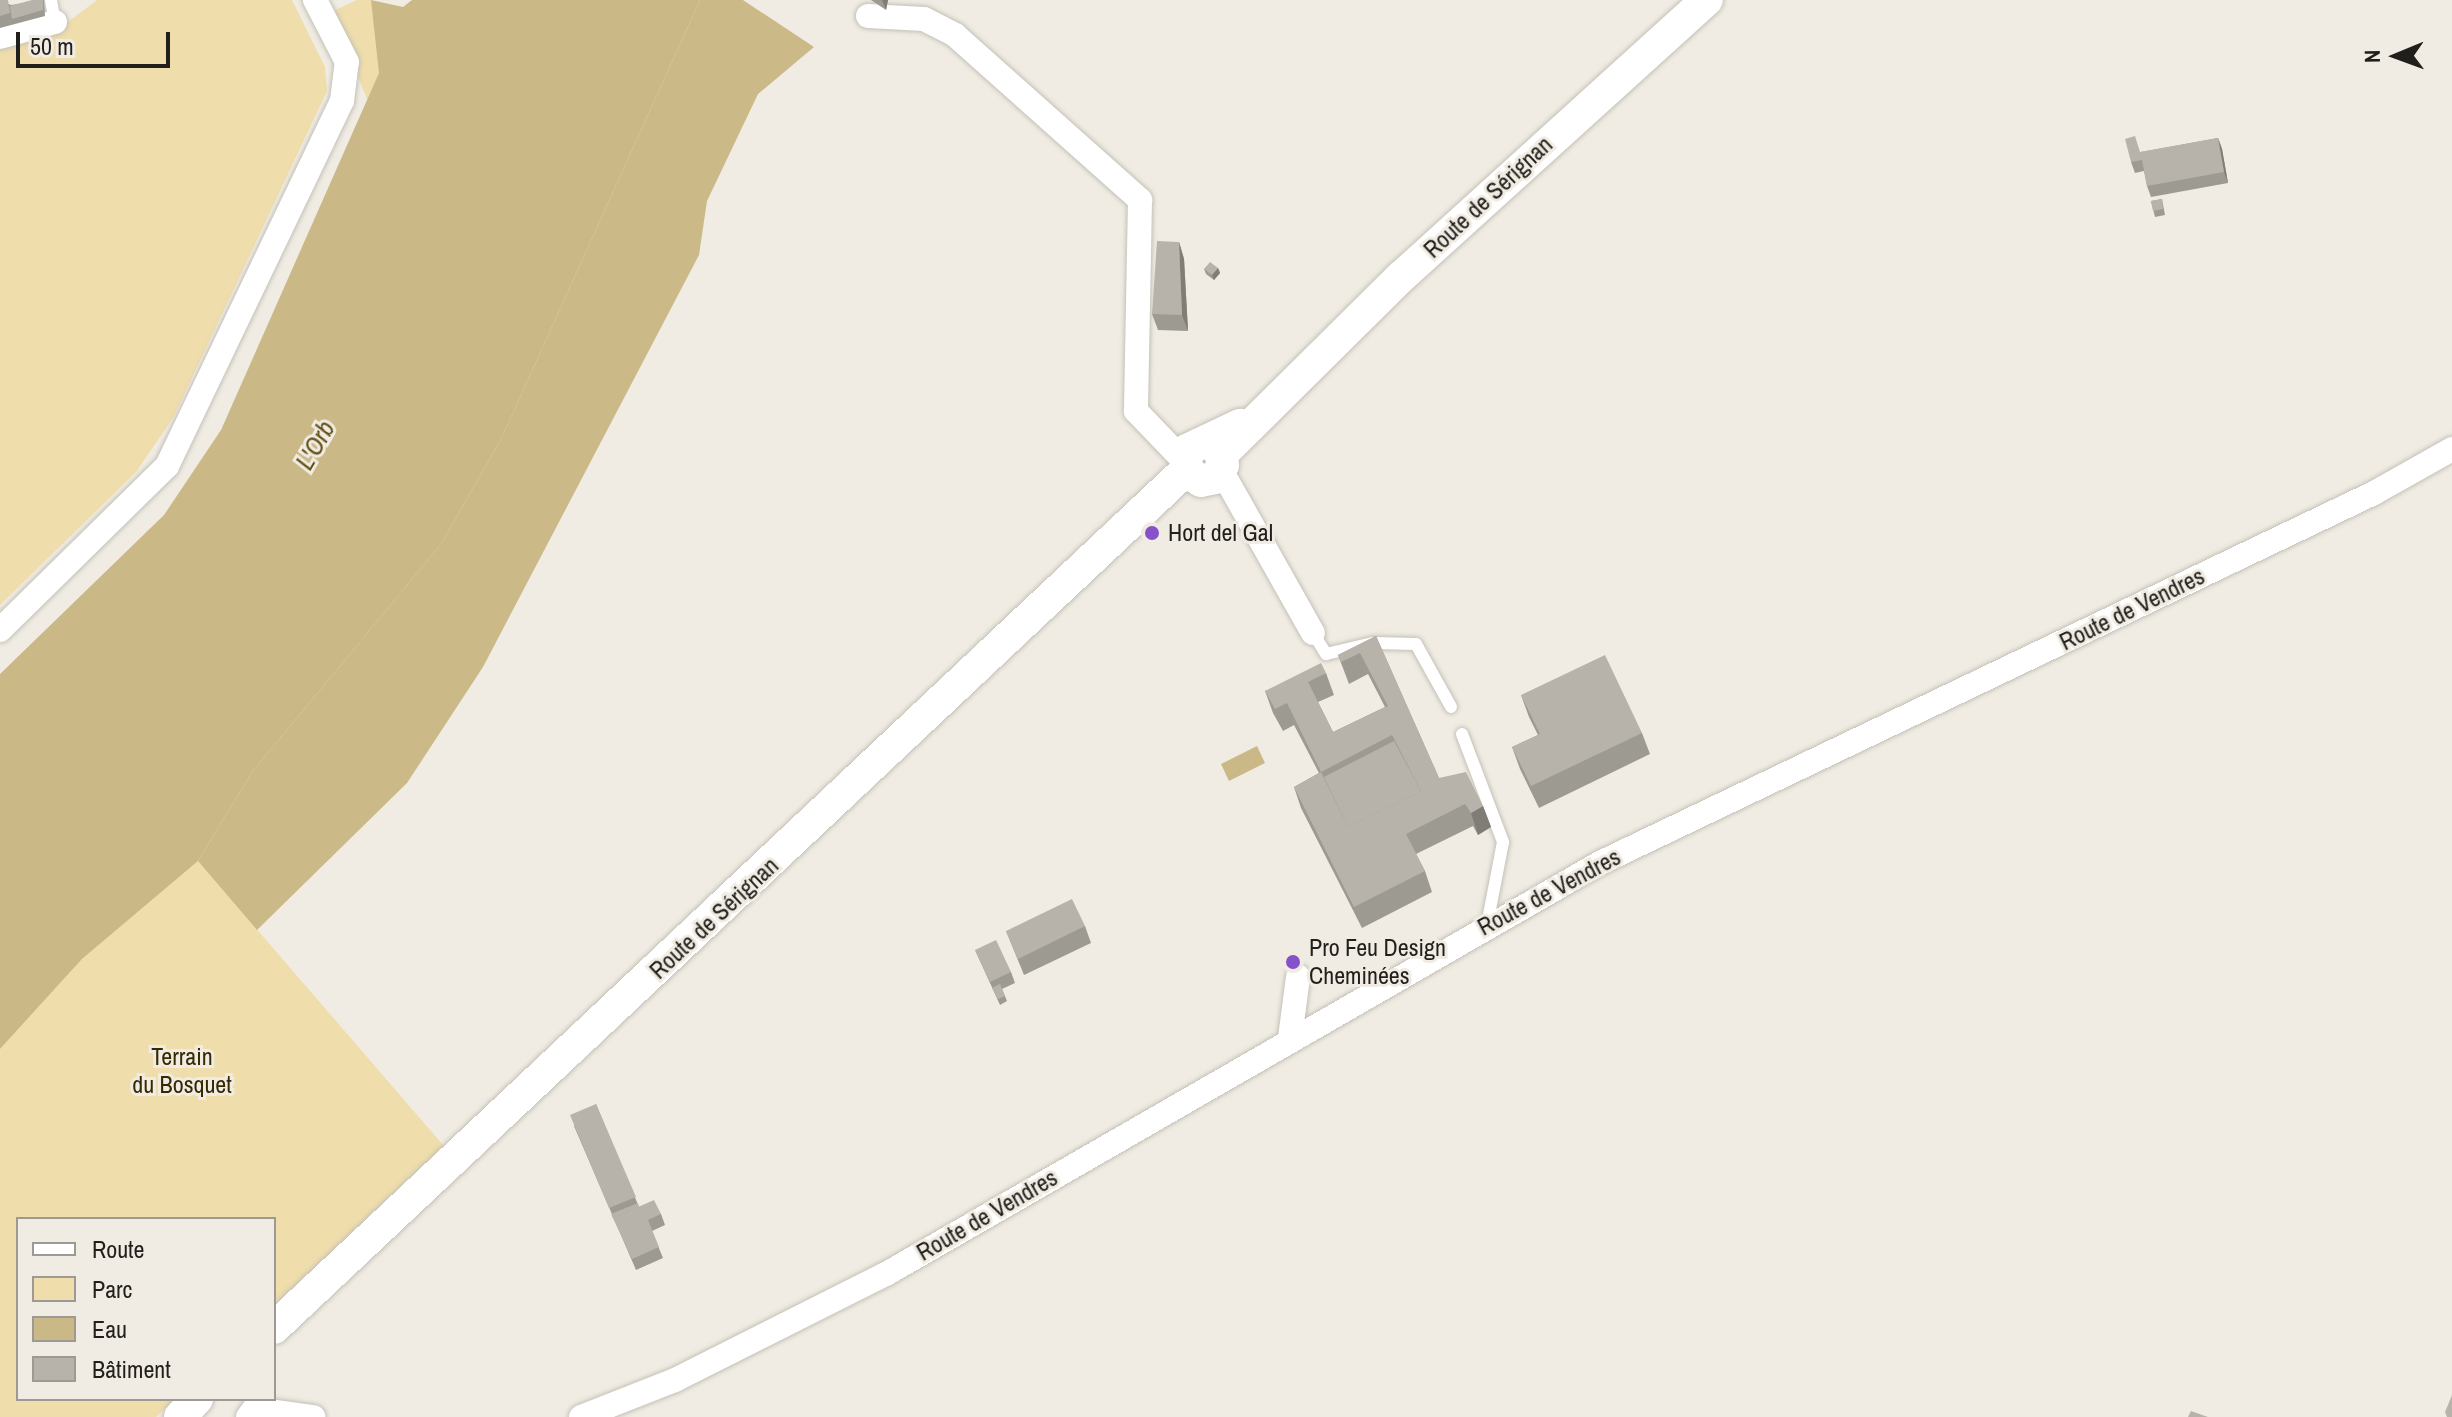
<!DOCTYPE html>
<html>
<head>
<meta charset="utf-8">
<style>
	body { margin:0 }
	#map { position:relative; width:2452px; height:1417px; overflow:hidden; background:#f0ece3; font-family:"Archivo Narrow",sans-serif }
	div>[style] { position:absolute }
	.green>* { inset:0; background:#efddac }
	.forest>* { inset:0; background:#cbb988 }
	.water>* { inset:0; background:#cab886 }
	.roads { filter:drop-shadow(0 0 2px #c4c1b8) drop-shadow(0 0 2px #c4c1b8) }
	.lane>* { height:12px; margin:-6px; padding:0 6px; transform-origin:6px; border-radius:6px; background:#fff }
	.street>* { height:24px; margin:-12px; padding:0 12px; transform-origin:12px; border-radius:12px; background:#fff }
	.secondary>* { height:32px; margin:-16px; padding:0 16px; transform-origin:16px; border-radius:16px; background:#fff }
	.wall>* { inset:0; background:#9d9a92 }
	.shaded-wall>* { inset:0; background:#807d77 }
	.building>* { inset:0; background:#b7b3aa }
	.dots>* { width:22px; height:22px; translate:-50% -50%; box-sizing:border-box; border:4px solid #f0ece3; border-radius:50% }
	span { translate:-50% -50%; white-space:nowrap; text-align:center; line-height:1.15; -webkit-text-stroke:6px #f0ece3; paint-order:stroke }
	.street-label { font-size:24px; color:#211f1c }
	.poi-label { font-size:24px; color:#211f1c }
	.left { translate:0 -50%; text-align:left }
	.park-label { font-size:24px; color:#362900 }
	.water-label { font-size:26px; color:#635014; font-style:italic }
	.legend { position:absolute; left:16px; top:1217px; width:260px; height:184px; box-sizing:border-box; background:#f0ece3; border:2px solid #9d9a93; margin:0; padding:10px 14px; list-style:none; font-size:24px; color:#211f1c }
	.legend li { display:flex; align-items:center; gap:16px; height:40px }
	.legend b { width:40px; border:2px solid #9d9a93 }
	.north { position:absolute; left:2356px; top:16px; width:80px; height:80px; -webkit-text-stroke:6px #f0ece3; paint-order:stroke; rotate:269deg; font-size:22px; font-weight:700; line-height:32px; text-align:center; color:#211f1c }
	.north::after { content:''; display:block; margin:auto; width:28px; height:36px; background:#211f1c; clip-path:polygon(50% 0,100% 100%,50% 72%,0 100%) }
	.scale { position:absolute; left:16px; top:32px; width:154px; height:36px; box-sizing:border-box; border:4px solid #211f1c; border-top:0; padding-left:10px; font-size:24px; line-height:28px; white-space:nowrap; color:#211f1c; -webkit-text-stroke:6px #f0ece3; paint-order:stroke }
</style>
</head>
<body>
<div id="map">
	<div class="green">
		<div style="clip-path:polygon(97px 0,292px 0,325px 67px,327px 91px,173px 418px,136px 472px,0 605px,0 43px,64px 25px)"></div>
		<div style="clip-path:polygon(357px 0,371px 0,380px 30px,379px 73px,368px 101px,331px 12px)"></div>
		<div style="clip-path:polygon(198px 861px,449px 1152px,274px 1310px,274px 1219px,18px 1219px,18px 1399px,175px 1399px,156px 1417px,0 1417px,0 1049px,82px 959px)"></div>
	</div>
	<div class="forest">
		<div style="clip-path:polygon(700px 0,743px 0,814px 47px,758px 94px,707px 201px,699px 255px,483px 667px,407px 783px,257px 930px,198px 861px,252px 772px,441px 544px,501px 439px)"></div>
	</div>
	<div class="water">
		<div style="clip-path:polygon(371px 0,403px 7px,412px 0,700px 0,501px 439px,441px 544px,252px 772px,198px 861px,82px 959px,0 1049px,0 674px,164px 515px,221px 430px,379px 73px)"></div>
		<div style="clip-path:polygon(1257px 746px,1265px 763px,1229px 781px,1221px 764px)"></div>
	</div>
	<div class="roads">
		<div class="lane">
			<div style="left:51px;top:0;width:22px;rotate:80deg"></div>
			<div style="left:1313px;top:633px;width:25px;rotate:58deg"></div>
			<div style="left:1326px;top:654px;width:48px;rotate:-13.2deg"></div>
			<div style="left:1373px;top:643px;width:43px;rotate:1.3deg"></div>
			<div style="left:1416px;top:644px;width:72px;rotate:60.9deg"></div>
			<div style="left:1462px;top:734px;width:116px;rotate:69.2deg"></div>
			<div style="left:1503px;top:842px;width:85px;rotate:100.9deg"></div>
		</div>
		<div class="street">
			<div style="left:868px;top:16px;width:56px;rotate:3.1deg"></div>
			<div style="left:924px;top:19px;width:35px;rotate:27deg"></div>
			<div style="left:955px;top:35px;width:248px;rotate:41.7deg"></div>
			<div style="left:1140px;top:200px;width:211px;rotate:91.1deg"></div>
			<div style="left:1136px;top:411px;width:69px;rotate:46.2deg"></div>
			<div style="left:0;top:37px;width:57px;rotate:-15.3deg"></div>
			<div style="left:1221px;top:470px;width:187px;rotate:60.6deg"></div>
			<div style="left:0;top:630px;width:234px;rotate:-44.5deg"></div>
			<div style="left:167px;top:466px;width:405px;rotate:-64.4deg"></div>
			<div style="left:342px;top:101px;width:39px;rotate:-83deg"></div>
			<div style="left:347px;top:62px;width:70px;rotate:-117.3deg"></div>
			<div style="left:1290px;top:1038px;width:62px;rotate:-82.5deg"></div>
			<div style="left:248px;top:1417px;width:10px;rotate:-53deg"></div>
			<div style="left:254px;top:1409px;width:60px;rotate:7.7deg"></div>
			<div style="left:581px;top:1417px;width:101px;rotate:-21.5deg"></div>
			<div style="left:675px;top:1380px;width:236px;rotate:-26.7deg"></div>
			<div style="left:886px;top:1274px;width:824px;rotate:-29.93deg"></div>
			<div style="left:1600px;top:863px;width:858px;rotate:-25.55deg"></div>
			<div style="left:2374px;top:493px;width:90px;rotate:-29.4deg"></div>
		</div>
		<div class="secondary">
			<div style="left:1206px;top:442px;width:15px;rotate:28deg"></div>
			<div style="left:1219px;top:449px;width:16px;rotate:76deg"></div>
			<div style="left:1223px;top:465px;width:15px;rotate:122deg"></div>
			<div style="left:1215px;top:478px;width:14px;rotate:168deg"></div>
			<div style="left:1201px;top:481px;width:19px;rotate:-144deg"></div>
			<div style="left:1186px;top:470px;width:20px;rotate:-87deg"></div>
			<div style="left:1187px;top:450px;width:59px;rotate:-25.3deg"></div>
			<div style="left:1222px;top:454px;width:252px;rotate:-44.7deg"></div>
			<div style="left:1401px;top:277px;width:413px;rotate:-42.2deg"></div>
			<div style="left:274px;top:1328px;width:1252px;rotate:-43.25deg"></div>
			<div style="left:180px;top:1417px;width:25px;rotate:-47deg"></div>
		</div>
	</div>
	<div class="wall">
		<div style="clip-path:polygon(0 0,11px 5px,44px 0,45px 16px,0 28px)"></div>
		<div style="clip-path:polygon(871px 0,888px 0,886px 10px)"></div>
		<div style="clip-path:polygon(2218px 138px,2222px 149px,2228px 183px,2151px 197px,2147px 186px,2144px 171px,2135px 173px,2131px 162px,2141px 152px)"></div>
		<div style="clip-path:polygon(2162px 199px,2165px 215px,2155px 217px,2151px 201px)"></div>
		<div style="clip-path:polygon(1179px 242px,1184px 259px,1188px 331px,1158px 330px,1152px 314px)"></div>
		<div style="clip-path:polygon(1218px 268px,1220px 273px,1214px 280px,1206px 274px,1204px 269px)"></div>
		<div style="clip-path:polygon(1376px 636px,1439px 778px,1483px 806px,1491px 827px,1478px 835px,1473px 826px,1416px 854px,1425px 871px,1432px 892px,1362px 928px,1301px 808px,1294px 787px,1319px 773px,1294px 725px,1283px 731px,1273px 713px,1265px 691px,1326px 673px,1334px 695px,1318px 702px,1333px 732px,1385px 707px,1368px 674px,1349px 684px,1338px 655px)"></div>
		<div style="clip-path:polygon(1521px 695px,1642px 733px,1650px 754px,1539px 808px,1520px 769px,1512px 747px,1538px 735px,1529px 717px)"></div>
		<div style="clip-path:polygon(1085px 926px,1091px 943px,1024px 975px,1006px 931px)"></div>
		<div style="clip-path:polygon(975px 950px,1011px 972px,1015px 983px,1002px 989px,1007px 1001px,1000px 1005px)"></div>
		<div style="clip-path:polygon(596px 1104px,639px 1207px,661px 1214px,665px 1225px,652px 1231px,663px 1258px,636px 1270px,574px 1126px)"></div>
	</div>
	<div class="shaded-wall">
		<div style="clip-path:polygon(882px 0,888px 0,886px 10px)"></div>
		<div style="clip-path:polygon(2218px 138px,2222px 149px,2228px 183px,2224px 172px)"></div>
		<div style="clip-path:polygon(1179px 242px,1184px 259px,1188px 331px,1182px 315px)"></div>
		<div style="clip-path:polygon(1218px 268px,1220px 273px,1214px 280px,1212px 275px)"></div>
		<div style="clip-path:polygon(1483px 806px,1491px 827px,1478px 835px,1471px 813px)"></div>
	</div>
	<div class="building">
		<div style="clip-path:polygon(0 0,8px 0,10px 13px,0 16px)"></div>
		<div style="clip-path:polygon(32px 0,43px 0,43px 10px,12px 19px,10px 6px)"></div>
		<div style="clip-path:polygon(2135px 136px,2140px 152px,2218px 138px,2224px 172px,2147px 186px,2142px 160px,2131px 162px,2125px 139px)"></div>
		<div style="clip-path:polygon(2162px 199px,2163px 209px,2153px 211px,2151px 201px)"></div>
		<div style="clip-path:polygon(1157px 241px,1179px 242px,1182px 315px,1152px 314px)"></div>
		<div style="clip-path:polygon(1210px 262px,1218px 268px,1212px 275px,1204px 269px)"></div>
		<div style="clip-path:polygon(1376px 636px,1439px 778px,1466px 772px,1483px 806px,1471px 813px,1465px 804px,1406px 834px,1425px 871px,1354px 907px,1294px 787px,1321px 772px,1348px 827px,1421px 791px,1392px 735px,1321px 772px,1287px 703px,1275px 709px,1265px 691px,1321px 663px,1326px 673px,1308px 682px,1333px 732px,1388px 706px,1360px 653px,1341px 662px,1338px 655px)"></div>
		<div style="clip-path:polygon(1605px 655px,1642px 733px,1531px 786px,1512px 747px,1540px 734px,1521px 695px)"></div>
		<div style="clip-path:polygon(1394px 741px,1421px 791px,1348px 827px,1324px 777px)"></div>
		<div style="clip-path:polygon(1072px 899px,1085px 926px,1018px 959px,1006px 931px)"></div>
		<div style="clip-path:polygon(996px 940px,1011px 972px,990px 982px,975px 950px)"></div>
		<div style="clip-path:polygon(1000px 984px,1005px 996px,998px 999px,992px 988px)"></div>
		<div style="clip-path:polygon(596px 1104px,636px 1197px,609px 1208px,570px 1115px)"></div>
		<div style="clip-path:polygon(654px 1200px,661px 1214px,648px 1220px,659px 1247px,632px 1259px,613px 1218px)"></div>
		<div style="clip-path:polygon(638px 1203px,639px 1207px,613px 1218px,615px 1223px,611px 1214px)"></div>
		<div style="clip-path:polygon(2452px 1395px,2452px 1417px,2447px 1417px,2445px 1412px)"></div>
		<div style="clip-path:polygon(2191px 1411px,2208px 1417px,2188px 1417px)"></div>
	</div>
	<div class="dots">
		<div style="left:1152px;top:533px;background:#8552ca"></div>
		<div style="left:1293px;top:962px;background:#8552ca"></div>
	</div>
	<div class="street-label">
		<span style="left:1488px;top:197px;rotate:-43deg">Route de Sérignan</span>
		<span style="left:2132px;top:609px;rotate:-26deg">Route de Vendres</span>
		<span style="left:1549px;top:892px;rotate:-28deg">Route de Vendres</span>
		<span style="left:714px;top:918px;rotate:-43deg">Route de Sérignan</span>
		<span style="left:987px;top:1215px;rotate:-30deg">Route de Vendres</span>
	</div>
	<div class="poi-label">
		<span class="left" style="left:1168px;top:533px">Hort del Gal</span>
		<span class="left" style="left:1309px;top:962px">Pro Feu Design<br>Cheminées</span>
	</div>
	<div class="park-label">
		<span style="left:182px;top:1071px">Terrain<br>du Bosquet</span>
	</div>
	<div class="water-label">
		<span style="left:315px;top:445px;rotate:-60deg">L'Orb</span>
	</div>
	<ul class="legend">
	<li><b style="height:10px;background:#fff"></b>Route</li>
	<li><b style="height:22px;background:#efddac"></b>Parc</li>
	<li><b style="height:22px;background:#cab886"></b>Eau</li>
	<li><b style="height:22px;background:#b7b3aa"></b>Bâtiment</li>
	</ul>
	<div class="north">N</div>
	<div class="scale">50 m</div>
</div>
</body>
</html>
